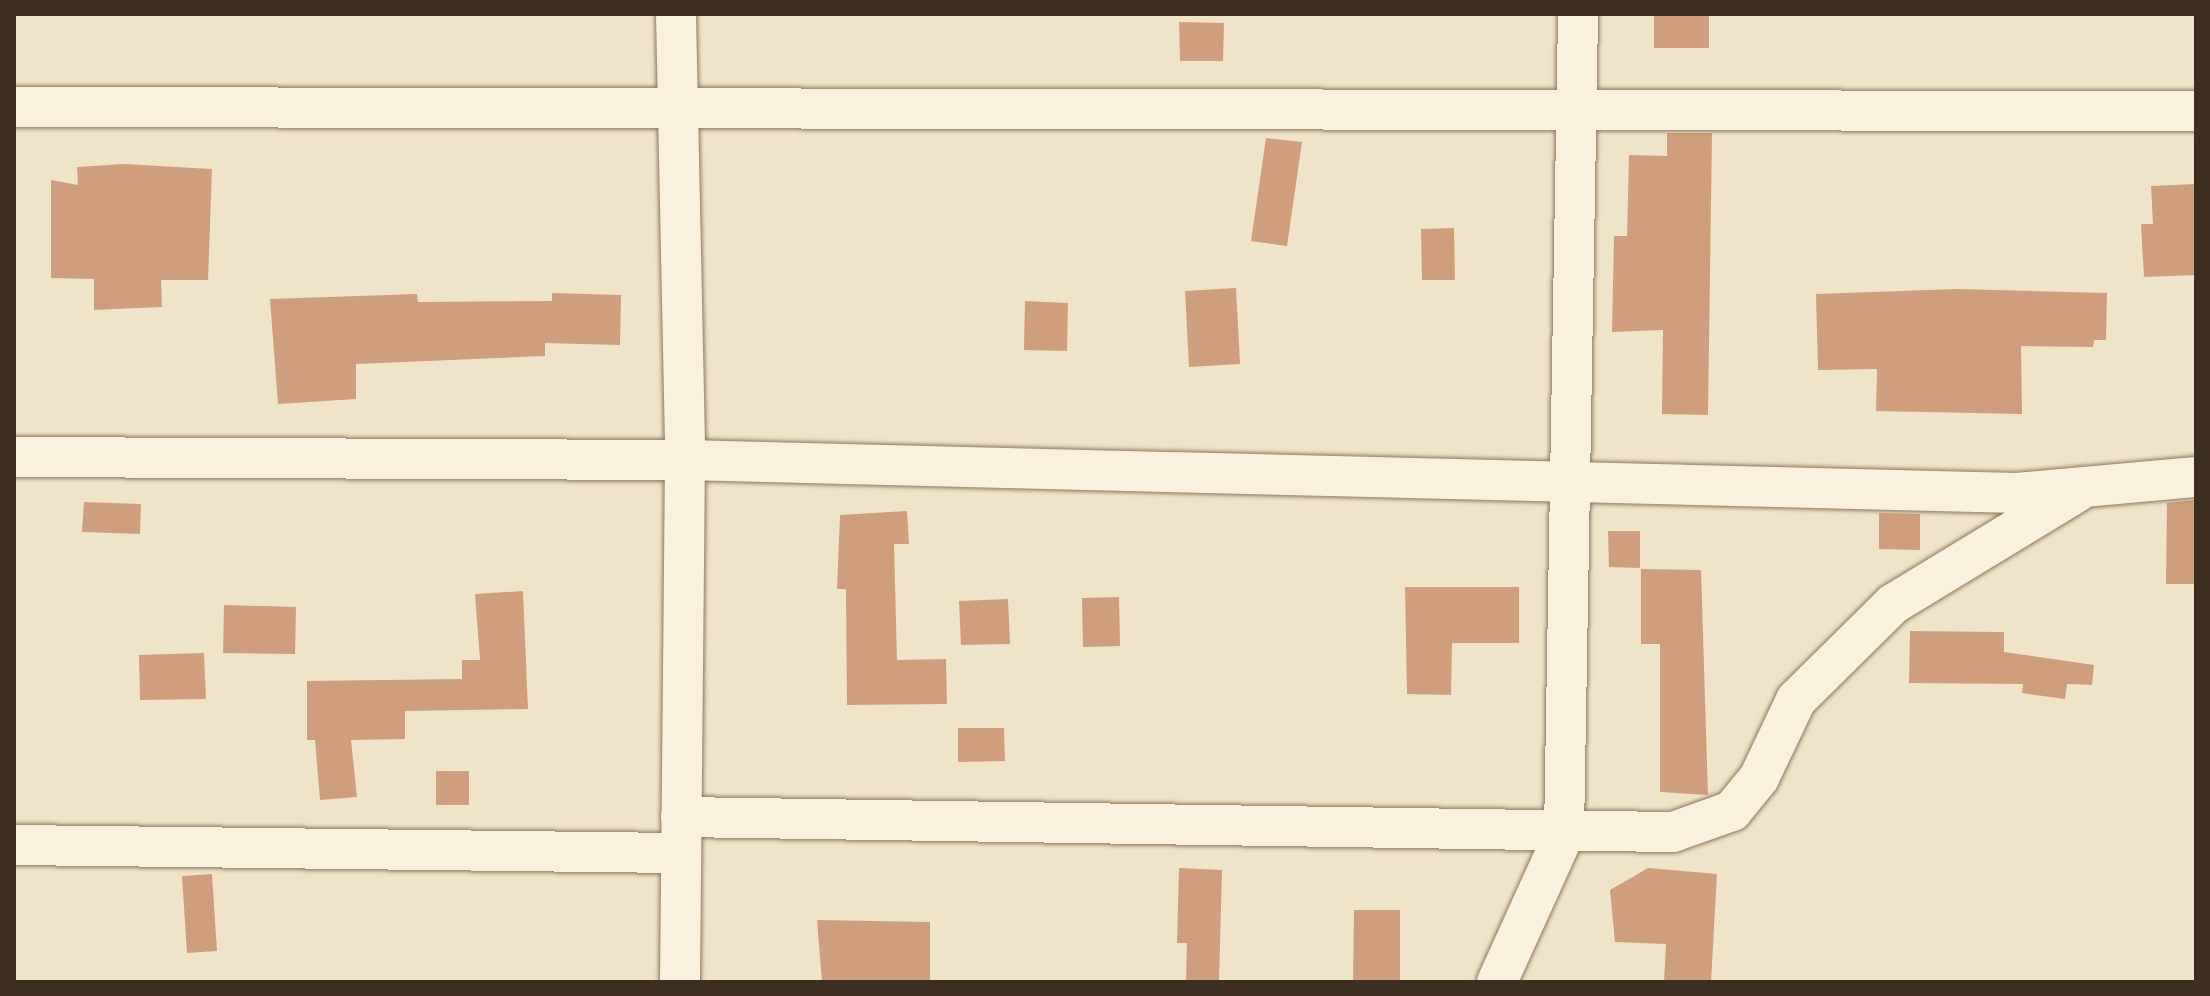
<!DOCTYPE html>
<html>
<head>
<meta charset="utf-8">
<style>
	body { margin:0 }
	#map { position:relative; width:2210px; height:996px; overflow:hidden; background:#f0e4c8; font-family:"PT Serif",serif }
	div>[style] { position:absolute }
	.building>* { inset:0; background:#cf9f7d }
	.roads { filter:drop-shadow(0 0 2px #8d765c) drop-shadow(0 0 2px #8d765c) }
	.minor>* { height:40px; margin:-20px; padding:0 20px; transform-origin:20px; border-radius:20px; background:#faf1dc }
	span { translate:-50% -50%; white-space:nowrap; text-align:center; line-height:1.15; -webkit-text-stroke:7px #f7eed8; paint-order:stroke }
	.frame { position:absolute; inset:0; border:16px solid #3d2e20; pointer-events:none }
</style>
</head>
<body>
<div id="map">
	<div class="building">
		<div style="clip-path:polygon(1654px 14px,1709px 14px,1709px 48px,1654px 48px)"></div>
		<div style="clip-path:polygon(1179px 22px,1224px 23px,1223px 61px,1180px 61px)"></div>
		<div style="clip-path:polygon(1667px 133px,1712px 133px,1708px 415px,1662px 414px,1663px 330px,1612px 332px,1614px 236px,1627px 236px,1629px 155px,1667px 156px)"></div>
		<div style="clip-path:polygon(1266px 138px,1302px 142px,1287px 246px,1251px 241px)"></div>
		<div style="clip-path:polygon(124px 164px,212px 169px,208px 280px,161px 280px,162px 307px,94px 310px,94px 279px,51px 278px,51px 180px,78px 185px,77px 167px)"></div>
		<div style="clip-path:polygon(2196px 184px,2196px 275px,2144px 277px,2141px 224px,2153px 224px,2151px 186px)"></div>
		<div style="clip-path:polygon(1454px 228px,1455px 280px,1422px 280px,1421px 229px)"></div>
		<div style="clip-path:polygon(1236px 288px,1240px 364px,1189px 367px,1185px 291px)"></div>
		<div style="clip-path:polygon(1957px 289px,2107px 293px,2106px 340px,2094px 340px,2093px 347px,2021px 346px,2022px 414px,1876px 411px,1877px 369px,1818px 370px,1816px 294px)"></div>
		<div style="clip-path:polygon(552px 293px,621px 295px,620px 345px,545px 343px,545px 356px,356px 364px,356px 399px,278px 404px,270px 299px,417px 294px,418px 302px,552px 301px)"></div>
		<div style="clip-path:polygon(1025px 301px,1068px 303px,1067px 351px,1024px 350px)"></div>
		<div style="clip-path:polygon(2196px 500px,2196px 584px,2166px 584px,2167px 503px)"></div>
		<div style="clip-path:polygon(84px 502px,141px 504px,140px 534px,82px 532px)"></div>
		<div style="clip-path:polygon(907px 511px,909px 544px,894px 544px,897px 660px,946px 659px,947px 704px,847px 705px,846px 589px,837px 589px,840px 515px)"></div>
		<div style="clip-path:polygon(1879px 513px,1920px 514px,1920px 550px,1879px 549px)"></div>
		<div style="clip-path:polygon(1608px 531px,1640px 531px,1640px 568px,1609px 567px)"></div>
		<div style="clip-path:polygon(1641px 569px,1701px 570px,1708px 795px,1660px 792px,1660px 644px,1641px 644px)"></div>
		<div style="clip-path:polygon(1405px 587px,1519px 587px,1519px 643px,1452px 643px,1451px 695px,1407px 694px)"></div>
		<div style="clip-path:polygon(523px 591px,528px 709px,405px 711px,405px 739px,351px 740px,357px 797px,320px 800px,315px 740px,307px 740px,307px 681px,462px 679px,462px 660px,480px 660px,475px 594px)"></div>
		<div style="clip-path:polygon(1119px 597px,1120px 646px,1083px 647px,1082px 598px)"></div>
		<div style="clip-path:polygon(1008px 599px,1010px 644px,961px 645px,959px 601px)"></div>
		<div style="clip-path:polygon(224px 605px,296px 607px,295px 654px,223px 653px)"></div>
		<div style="clip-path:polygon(1910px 631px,2004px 632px,2004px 652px,2094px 665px,2092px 685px,2067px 684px,2065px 699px,2022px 693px,2023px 684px,1909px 683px)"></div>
		<div style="clip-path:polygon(204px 653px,206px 699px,140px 700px,139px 655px)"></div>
		<div style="clip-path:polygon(958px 728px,1004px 728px,1005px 761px,958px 762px)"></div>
		<div style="clip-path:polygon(436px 771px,469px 771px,469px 805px,436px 805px)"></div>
		<div style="clip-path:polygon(1179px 868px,1222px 870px,1219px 982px,1186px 982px,1187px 943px,1177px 943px)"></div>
		<div style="clip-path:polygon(1648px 868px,1717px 874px,1711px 982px,1664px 982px,1666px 944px,1615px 942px,1610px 890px)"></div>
		<div style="clip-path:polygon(212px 874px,217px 951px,187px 953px,182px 876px)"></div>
		<div style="clip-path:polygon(1354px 910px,1400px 910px,1400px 981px,1353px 980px)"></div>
		<div style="clip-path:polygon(817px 920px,930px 922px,930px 982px,822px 982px)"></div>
	</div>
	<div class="roads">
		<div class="minor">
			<div style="left:676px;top:14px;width:446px;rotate:88.8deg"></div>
			<div style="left:685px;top:460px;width:522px;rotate:90.55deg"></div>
			<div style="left:14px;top:107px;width:2182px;rotate:0.11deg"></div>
			<div style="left:14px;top:457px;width:671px;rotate:0.26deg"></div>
			<div style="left:685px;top:460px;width:1332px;rotate:1.42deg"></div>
			<div style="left:2017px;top:493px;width:180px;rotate:-5.1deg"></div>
			<div style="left:681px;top:817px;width:992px;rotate:0.87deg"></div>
			<div style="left:1673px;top:832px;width:63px;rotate:-19.6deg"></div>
			<div style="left:1732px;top:811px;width:43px;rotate:-50.7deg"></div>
			<div style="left:1759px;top:778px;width:86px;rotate:-64.6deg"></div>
			<div style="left:1796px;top:700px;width:136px;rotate:-44.7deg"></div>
			<div style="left:1893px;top:604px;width:215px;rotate:-31.3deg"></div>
			<div style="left:14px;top:845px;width:667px;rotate:0.69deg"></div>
			<div style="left:1497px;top:982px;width:162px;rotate:-65.6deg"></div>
			<div style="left:1564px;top:834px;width:820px;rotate:-89.02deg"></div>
		</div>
	</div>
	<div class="frame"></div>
</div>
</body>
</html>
